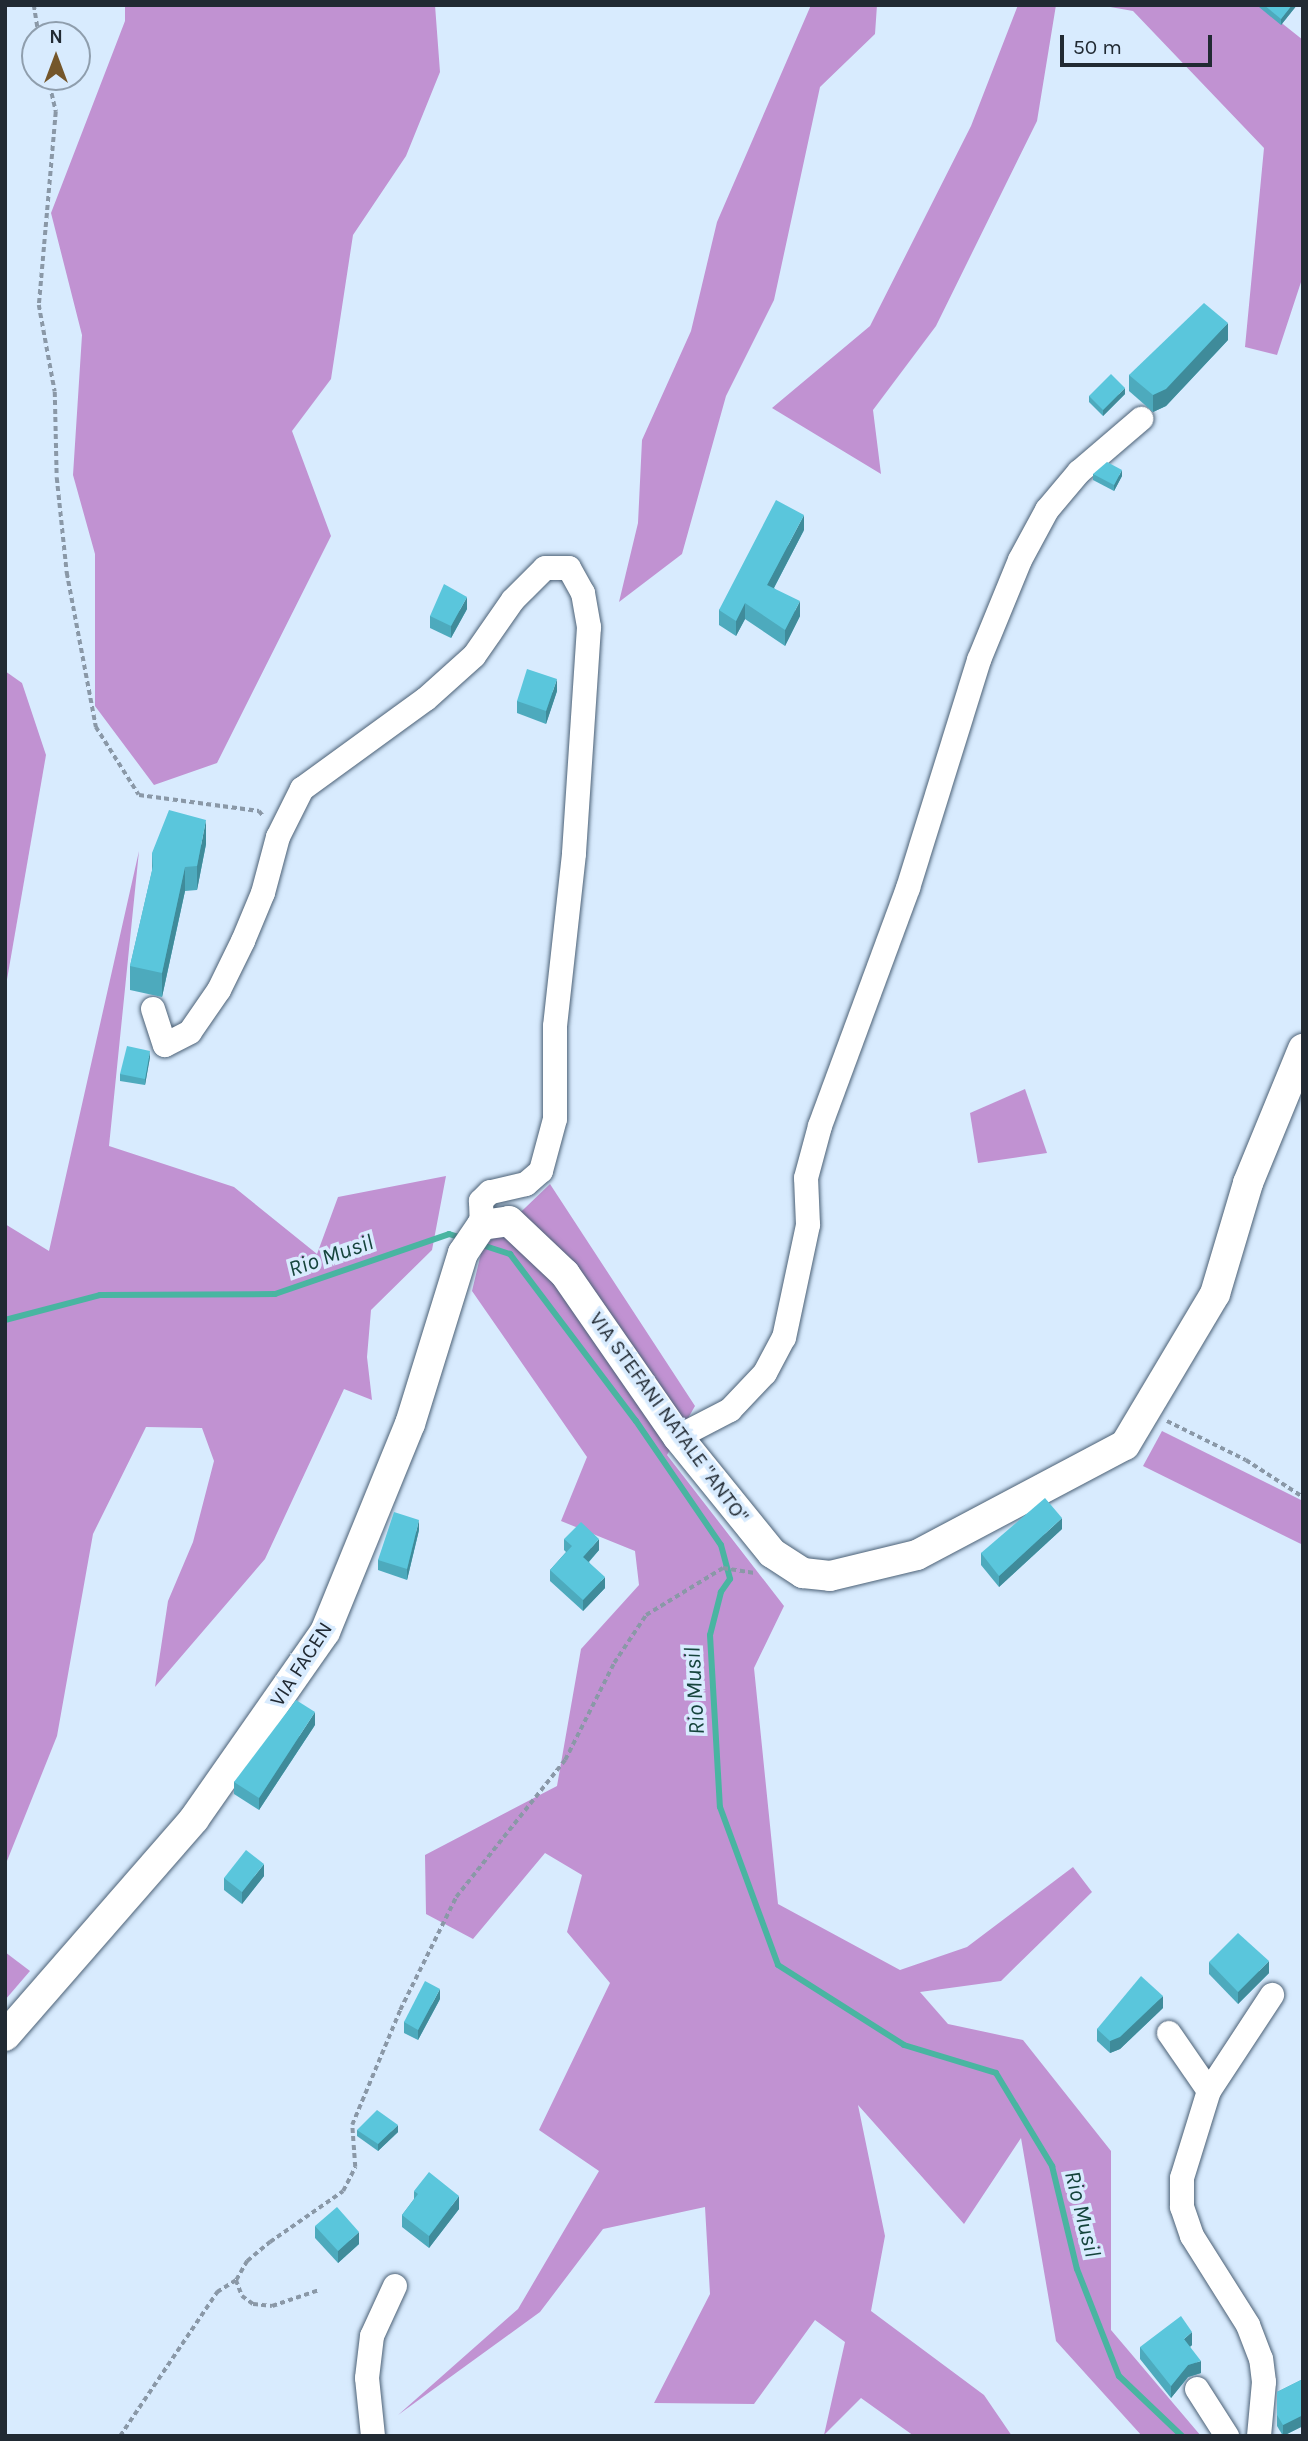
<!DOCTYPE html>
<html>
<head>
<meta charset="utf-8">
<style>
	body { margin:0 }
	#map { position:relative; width:1308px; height:2441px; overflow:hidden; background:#d8ebfe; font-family:Karla,sans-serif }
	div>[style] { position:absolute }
	.forest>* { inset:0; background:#c192d2 }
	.stream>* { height:6px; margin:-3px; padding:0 3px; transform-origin:3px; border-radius:3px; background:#49b5a1 }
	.path>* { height:3.5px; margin-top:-1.75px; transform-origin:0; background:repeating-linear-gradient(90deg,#8a98a7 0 5px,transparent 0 8.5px) }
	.roads { filter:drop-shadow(0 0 2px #4c6176) drop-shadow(0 0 2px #4c6176) }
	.minor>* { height:24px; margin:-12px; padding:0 12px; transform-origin:12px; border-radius:12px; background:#fff }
	.tertiary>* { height:30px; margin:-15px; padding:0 15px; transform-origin:15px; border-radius:15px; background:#fff }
	.wall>* { inset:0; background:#4daabd }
	.shaded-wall>* { inset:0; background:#3f8b9a }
	.building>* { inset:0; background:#5ac6dc }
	span { translate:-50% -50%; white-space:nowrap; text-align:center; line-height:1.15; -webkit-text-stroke:7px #d8ebfe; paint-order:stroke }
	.street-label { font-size:21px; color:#212a33 }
	.water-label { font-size:23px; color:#15443c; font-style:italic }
	.frame { position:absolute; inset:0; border:7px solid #212a33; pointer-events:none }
	.north { position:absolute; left:21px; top:21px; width:70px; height:70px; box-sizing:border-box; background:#d8ebfe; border:2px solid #8f9ead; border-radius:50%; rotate:0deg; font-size:19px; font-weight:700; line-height:28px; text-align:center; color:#212a33 }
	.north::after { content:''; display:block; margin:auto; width:24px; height:32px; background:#74562a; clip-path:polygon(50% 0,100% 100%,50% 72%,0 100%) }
	.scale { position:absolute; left:1060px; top:35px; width:152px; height:32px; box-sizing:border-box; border:4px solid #212a33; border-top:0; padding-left:9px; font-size:21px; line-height:24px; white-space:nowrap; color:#212a33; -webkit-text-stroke:5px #d8ebfe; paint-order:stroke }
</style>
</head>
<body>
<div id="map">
	<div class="forest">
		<div style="clip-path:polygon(125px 5px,435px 5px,440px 72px,406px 156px,353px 235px,331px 379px,292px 431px,331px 536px,217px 763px,154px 785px,95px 706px,95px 554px,73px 475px,82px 335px,51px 213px,125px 21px)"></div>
		<div style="clip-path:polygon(811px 5px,877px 5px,875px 34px,820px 87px,774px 300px,726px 396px,682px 554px,619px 602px,638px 523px,642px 440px,691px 331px,717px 222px)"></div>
		<div style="clip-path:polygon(1018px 5px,1056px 5px,1037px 121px,936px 326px,873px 410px,881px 474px,772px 408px,870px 326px,971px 126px)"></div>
		<div style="clip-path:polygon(1099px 5px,1259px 5px,1303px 40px,1303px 276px,1277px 355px,1245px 347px,1264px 148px,1133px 11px)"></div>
		<div style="clip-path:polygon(5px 671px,22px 683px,46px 755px,5px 991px)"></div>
		<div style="clip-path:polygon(139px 851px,109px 1146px,234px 1187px,317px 1254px,338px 1197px,446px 1176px,432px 1250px,371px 1310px,367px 1357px,372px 1400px,344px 1389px,265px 1559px,155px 1687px,168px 1601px,193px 1542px,214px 1461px,202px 1428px,146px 1427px,93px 1534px,57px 1736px,5px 1866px,5px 1224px,49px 1251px)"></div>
		<div style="clip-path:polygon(1025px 1089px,1047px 1153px,978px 1163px,970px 1113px)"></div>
		<div style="clip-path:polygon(550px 1184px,695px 1406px,667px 1455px,784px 1606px,754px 1668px,778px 1904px,900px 1970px,967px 1947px,1073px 1867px,1092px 1892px,1001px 1981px,920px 1992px,948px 2024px,1023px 2040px,1111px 2151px,1111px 2330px,1201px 2436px,1142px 2436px,1056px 2341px,1021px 2138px,964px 2224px,858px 2105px,885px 2236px,871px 2311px,984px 2395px,1012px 2436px,914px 2436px,861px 2398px,824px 2435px,845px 2342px,815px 2320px,754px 2404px,654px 2403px,710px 2294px,705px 2207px,603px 2229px,540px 2312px,398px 2415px,518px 2309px,599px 2171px,539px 2130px,610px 1983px,567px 1932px,582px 1875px,545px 1853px,473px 1939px,426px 1914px,425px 1855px,557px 1786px,581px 1649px,639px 1585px,635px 1551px,561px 1521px,587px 1457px,472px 1291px,482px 1249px)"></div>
		<div style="clip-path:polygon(1162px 1431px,1303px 1501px,1303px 1545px,1143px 1466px)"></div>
		<div style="clip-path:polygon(5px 1952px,30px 1971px,5px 2000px)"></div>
	</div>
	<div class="stream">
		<div style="left:479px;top:1244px;width:33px;rotate:18deg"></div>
		<div style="left:510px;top:1254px;width:209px;rotate:53deg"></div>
		<div style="left:636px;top:1421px;width:150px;rotate:55.6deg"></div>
		<div style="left:721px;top:1545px;width:35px;rotate:75deg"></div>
		<div style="left:730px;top:1579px;width:16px;rotate:125deg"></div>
		<div style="left:721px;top:1592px;width:44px;rotate:104.3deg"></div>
		<div style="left:710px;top:1635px;width:172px;rotate:86.7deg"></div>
		<div style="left:720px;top:1807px;width:168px;rotate:69.8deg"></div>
		<div style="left:778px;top:1965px;width:149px;rotate:32.4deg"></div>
		<div style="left:904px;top:2045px;width:96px;rotate:16.9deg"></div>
		<div style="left:996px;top:2073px;width:109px;rotate:58.9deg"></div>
		<div style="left:1052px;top:2166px;width:106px;rotate:76.4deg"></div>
		<div style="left:1077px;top:2269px;width:115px;rotate:68.6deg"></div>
		<div style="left:1119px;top:2376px;width:87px;rotate:43.6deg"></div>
		<div style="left:5px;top:1320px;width:98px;rotate:-14.7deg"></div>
		<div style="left:100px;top:1295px;width:175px;rotate:-0.3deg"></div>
		<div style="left:275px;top:1294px;width:184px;rotate:-19deg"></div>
		<div style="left:449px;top:1234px;width:14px;rotate:17deg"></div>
	</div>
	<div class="path">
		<div style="left:34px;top:5px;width:30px;rotate:81deg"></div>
		<div style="left:48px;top:77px;width:36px;rotate:77deg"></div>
		<div style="left:56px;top:112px;width:194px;rotate:95deg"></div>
		<div style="left:39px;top:305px;width:88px;rotate:79.6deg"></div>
		<div style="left:55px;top:392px;width:86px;rotate:88.7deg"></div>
		<div style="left:57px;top:478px;width:96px;rotate:84deg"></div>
		<div style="left:67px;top:573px;width:157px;rotate:79.3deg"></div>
		<div style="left:96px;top:727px;width:80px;rotate:57.7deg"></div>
		<div style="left:139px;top:795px;width:121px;rotate:7.6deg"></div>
		<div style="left:259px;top:811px;width:8px;rotate:50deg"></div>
		<div style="left:1167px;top:1421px;width:88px;rotate:26.3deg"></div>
		<div style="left:1246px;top:1460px;width:68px;rotate:33deg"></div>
		<div style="left:236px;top:2280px;width:17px;rotate:69deg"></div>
		<div style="left:242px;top:2296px;width:14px;rotate:36deg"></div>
		<div style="left:253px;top:2304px;width:19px;rotate:6deg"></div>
		<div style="left:272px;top:2306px;width:50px;rotate:-18.8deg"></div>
		<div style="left:120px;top:2436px;width:174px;rotate:-56deg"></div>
		<div style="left:217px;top:2292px;width:22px;rotate:-32deg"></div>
		<div style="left:236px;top:2280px;width:22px;rotate:-60deg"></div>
		<div style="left:247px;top:2261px;width:30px;rotate:-40deg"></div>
		<div style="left:270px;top:2242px;width:89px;rotate:-34.9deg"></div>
		<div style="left:343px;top:2191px;width:27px;rotate:-63deg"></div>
		<div style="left:355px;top:2167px;width:42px;rotate:-94.1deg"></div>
		<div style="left:352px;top:2125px;width:125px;rotate:-67.3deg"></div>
		<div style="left:400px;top:2010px;width:126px;rotate:-63.6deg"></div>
		<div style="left:456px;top:1897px;width:175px;rotate:-51.5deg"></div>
		<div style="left:565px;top:1760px;width:109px;rotate:-63.2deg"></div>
		<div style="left:614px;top:1663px;width:58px;rotate:-56.3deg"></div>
		<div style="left:646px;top:1615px;width:90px;rotate:-31.4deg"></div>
		<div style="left:723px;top:1568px;width:32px;rotate:9deg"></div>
	</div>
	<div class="roads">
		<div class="minor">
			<div style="left:153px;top:1009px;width:38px;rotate:72deg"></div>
			<div style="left:165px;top:1045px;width:28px;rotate:-27deg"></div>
			<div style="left:190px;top:1032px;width:51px;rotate:-55.4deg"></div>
			<div style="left:219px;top:990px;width:55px;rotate:-63.9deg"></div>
			<div style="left:243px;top:941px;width:52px;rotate:-67.4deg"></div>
			<div style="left:263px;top:893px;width:58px;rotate:-75deg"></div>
			<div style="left:278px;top:837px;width:54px;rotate:-63.4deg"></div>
			<div style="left:302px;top:789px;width:153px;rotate:-36deg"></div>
			<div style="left:426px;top:699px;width:64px;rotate:-41.9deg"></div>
			<div style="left:474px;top:656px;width:68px;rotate:-55.1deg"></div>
			<div style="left:513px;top:600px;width:45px;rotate:-45deg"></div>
			<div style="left:545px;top:568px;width:24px"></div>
			<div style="left:569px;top:568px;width:29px;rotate:61deg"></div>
			<div style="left:583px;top:593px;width:35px;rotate:80deg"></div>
			<div style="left:589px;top:627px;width:227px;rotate:93.8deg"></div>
			<div style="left:574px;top:854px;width:173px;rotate:96.3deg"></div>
			<div style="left:555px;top:1026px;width:93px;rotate:90deg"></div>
			<div style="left:555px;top:1119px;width:54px;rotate:105.1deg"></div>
			<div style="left:541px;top:1171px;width:20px;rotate:139deg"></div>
			<div style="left:526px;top:1184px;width:37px;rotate:167deg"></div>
			<div style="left:490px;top:1192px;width:13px;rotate:135deg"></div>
			<div style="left:481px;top:1201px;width:24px;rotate:88deg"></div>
			<div style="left:678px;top:1437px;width:59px;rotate:-27.4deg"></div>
			<div style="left:730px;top:1410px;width:51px;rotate:-46.6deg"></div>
			<div style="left:765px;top:1373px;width:40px;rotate:-62deg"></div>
			<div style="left:784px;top:1338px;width:116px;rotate:-78deg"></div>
			<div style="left:808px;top:1225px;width:47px;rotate:-92.4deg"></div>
			<div style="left:806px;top:1178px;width:54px;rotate:-74.9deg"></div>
			<div style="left:820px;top:1126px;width:254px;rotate:-69.7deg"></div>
			<div style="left:908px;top:888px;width:239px;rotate:-72.7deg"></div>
			<div style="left:979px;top:660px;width:108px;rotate:-67.7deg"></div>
			<div style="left:1020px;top:560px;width:57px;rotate:-61.6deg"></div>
			<div style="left:1047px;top:510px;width:50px;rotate:-49.9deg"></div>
			<div style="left:1079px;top:472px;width:82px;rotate:-40.5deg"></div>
			<div style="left:1169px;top:2033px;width:70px;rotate:55.4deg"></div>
			<div style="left:1197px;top:2389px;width:56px;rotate:57.4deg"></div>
			<div style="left:373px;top:2436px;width:58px;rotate:-95.9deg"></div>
			<div style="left:367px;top:2378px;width:42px;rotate:-83.2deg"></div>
			<div style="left:372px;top:2336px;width:55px;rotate:-65.3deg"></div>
			<div style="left:1259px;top:2436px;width:54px;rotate:-84.7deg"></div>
			<div style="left:1264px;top:2382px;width:23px;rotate:-97deg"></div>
			<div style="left:1261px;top:2359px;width:36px;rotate:-111deg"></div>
			<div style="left:1248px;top:2325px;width:105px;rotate:-122.2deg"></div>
			<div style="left:1192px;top:2236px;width:31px;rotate:-109deg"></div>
			<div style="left:1182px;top:2207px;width:29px;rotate:-90deg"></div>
			<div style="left:1182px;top:2178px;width:91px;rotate:-72.8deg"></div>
			<div style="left:1209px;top:2091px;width:115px;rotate:-56.7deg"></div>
		</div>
		<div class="tertiary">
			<div style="left:5px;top:2036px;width:288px;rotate:-48.9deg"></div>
			<div style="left:194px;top:1819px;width:228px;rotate:-55deg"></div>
			<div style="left:325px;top:1632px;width:225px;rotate:-67.8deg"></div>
			<div style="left:410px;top:1424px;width:179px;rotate:-72.8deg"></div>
			<div style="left:463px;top:1253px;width:34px;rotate:-56deg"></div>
			<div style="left:482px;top:1225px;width:27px;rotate:-8deg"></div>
			<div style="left:509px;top:1221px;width:77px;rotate:43.4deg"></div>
			<div style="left:565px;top:1274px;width:198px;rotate:55.3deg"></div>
			<div style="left:678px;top:1437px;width:149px;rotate:51deg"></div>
			<div style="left:772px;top:1553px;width:37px;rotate:33deg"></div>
			<div style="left:803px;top:1573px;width:27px;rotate:6deg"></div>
			<div style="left:830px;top:1576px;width:89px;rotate:-13.6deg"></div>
			<div style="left:917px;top:1555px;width:235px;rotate:-27.9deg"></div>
			<div style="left:1125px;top:1445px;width:176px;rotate:-59.2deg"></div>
			<div style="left:1215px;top:1294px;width:116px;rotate:-73.4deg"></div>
			<div style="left:1248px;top:1183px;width:145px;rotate:-67.7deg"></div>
		</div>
	</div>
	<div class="wall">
		<div style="clip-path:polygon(1259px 5px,1297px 5px,1281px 25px,1259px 7px)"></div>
		<div style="clip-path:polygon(1228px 340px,1166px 406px,1153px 412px,1129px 391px,1129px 375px)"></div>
		<div style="clip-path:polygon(1125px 394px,1103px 416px,1089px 402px,1089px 396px)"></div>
		<div style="clip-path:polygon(1093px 474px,1122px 476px,1114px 491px,1093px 480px)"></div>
		<div style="clip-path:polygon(804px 530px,774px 588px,800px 616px,785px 646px,745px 619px,736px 636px,719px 625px,719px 610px)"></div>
		<div style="clip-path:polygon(467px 609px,451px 638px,430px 628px,430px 616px)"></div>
		<div style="clip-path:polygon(557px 691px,546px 724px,517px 713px,517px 701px)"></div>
		<div style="clip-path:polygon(206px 844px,197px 890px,185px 891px,162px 997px,130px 990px,130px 966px,152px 871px,152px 853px)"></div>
		<div style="clip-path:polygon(150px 1057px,145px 1085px,120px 1081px,120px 1074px)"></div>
		<div style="clip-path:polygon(1062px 1529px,999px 1587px,981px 1565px,981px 1553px)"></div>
		<div style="clip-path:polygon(419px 1530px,407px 1580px,378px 1570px,378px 1560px)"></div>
		<div style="clip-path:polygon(564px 1539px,599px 1550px,589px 1562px,605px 1588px,583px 1611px,550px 1581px,550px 1570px,566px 1552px,564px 1550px)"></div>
		<div style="clip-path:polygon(315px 1725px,259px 1810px,234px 1794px,234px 1782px)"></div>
		<div style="clip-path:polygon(264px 1876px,242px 1904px,224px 1890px,224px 1878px)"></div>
		<div style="clip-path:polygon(1209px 1962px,1269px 1973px,1238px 2004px,1209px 1974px)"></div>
		<div style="clip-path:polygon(440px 1999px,418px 2040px,404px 2033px,404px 2022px)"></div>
		<div style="clip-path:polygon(1163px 2008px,1120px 2049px,1110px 2053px,1097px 2041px,1097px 2029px)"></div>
		<div style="clip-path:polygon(357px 2130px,398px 2132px,378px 2151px,357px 2136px)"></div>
		<div style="clip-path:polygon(414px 2191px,459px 2209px,429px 2248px,402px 2227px,402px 2215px,414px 2199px)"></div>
		<div style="clip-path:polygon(315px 2226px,359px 2244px,338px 2263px,315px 2238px)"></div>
		<div style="clip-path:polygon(1192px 2345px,1190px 2347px,1201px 2373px,1188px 2377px,1171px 2398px,1140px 2359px,1140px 2347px)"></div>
		<div style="clip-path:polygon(1303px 2379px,1303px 2426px,1283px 2436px,1277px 2426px,1277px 2392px)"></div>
	</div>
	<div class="shaded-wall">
		<div style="clip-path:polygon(1292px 5px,1297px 5px,1281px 25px,1281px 19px)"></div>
		<div style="clip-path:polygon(1228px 323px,1228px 340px,1166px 406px,1153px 412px,1153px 395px)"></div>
		<div style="clip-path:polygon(1125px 388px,1125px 394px,1103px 416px,1103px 410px)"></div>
		<div style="clip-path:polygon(1122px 470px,1122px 476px,1114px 491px,1114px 485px)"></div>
		<div style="clip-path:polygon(804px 515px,804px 530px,767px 601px,767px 585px)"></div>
		<div style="clip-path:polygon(467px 597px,467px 609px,451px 638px,451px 626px)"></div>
		<div style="clip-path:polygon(800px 601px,800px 616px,785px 646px,785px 630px)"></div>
		<div style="clip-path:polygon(745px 603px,745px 619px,736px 636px,736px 621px)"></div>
		<div style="clip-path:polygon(557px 679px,557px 691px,546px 724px,546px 711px)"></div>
		<div style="clip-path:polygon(206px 820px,206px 844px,197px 890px,197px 866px)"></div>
		<div style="clip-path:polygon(185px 867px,185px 891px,162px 997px,162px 973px)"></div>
		<div style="clip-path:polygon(150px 1051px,150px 1057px,145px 1085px,145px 1079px)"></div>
		<div style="clip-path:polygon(1062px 1518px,1062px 1529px,999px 1587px,999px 1576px)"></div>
		<div style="clip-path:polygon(419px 1520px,419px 1530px,407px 1580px,407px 1569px)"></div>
		<div style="clip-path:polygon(599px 1539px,599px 1550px,583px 1568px,583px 1557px)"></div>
		<div style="clip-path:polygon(605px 1577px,605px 1588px,583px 1611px,583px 1600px)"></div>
		<div style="clip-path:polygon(315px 1712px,315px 1725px,259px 1810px,259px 1798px)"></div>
		<div style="clip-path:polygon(264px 1864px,264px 1876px,242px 1904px,242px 1892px)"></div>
		<div style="clip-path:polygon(1269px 1961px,1269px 1973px,1238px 2004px,1238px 1992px)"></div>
		<div style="clip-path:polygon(440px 1989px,440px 1999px,418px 2040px,418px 2030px)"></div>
		<div style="clip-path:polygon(1163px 1996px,1163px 2008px,1120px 2049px,1110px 2053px,1110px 2041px)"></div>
		<div style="clip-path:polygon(398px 2125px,398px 2132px,378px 2151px,378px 2144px)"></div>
		<div style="clip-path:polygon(459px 2196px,459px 2209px,429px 2248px,429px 2236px)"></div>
		<div style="clip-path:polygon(359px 2232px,359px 2244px,338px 2263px,338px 2251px)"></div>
		<div style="clip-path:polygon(1192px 2332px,1192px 2345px,1184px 2351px,1184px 2339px)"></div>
		<div style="clip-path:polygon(1201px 2361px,1201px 2373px,1188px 2377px,1171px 2398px,1171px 2386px,1188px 2365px)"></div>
		<div style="clip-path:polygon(1303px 2415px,1303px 2426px,1283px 2436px,1283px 2425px)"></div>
	</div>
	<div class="building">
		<div style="clip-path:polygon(1264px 5px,1292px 5px,1281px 19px)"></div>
		<div style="clip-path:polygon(1204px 303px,1228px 323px,1166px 389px,1153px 395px,1129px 375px)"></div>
		<div style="clip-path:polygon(1111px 374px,1125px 388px,1103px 410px,1089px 396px)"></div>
		<div style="clip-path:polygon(1107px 462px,1122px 470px,1114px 485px,1093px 474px)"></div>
		<div style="clip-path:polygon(776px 500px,804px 515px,767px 585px,800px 601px,785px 630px,745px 603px,736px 621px,719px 610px)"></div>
		<div style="clip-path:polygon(444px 584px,467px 597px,451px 626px,430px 616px)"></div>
		<div style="clip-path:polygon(527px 669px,557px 679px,546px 711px,517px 701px)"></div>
		<div style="clip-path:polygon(169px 810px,206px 820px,197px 866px,185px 867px,162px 973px,130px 966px,153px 866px,152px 853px)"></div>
		<div style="clip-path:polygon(127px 1046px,150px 1051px,145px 1079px,120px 1074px)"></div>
		<div style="clip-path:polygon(1045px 1498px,1062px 1518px,999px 1576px,981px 1553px)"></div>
		<div style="clip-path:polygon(394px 1512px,419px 1520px,407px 1569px,378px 1560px)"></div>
		<div style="clip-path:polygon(581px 1522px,599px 1539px,583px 1557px,605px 1577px,583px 1600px,550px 1570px,572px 1546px,564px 1539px)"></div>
		<div style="clip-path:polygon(296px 1700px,315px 1712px,259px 1798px,234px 1782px)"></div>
		<div style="clip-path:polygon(246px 1850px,264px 1864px,242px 1892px,224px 1878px)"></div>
		<div style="clip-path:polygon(1238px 1933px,1269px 1961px,1238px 1992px,1209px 1962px)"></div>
		<div style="clip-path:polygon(1141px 1976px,1163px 1996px,1120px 2037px,1110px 2041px,1097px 2029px)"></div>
		<div style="clip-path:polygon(425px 1981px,440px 1989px,418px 2030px,404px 2022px)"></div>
		<div style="clip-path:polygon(377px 2110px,398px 2125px,378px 2144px,357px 2130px)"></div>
		<div style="clip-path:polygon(429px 2172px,459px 2196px,429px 2236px,402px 2215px,418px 2194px,414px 2191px)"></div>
		<div style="clip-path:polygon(337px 2207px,359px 2232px,338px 2251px,315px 2226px)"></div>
		<div style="clip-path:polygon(1181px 2316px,1192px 2332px,1184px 2339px,1201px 2361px,1188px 2365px,1171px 2386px,1140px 2347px)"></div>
		<div style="clip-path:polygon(1303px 2379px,1303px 2415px,1283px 2425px,1277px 2415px,1277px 2392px)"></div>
	</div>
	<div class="street-label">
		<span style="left:669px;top:1417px;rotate:54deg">VIA STEFANI NATALE "ANTO"</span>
		<span style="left:301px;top:1664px;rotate:-57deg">VIA FACEN</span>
	</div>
	<div class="water-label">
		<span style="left:331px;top:1256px;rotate:-19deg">Rio Musil</span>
		<span style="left:695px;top:1691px;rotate:-93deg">Rio Musil</span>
		<span style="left:1082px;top:2214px;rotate:76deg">Rio Musil</span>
	</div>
	<div class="frame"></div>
	<div class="north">N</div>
	<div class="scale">50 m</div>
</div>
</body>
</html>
